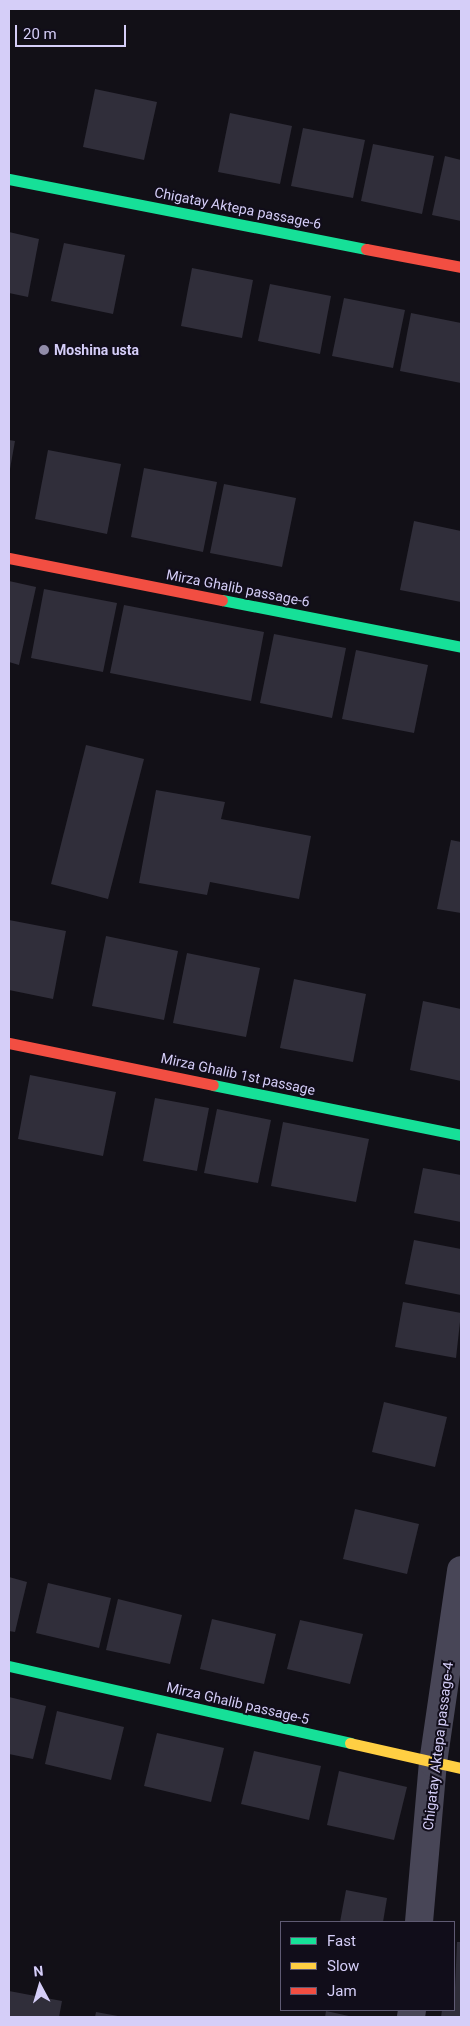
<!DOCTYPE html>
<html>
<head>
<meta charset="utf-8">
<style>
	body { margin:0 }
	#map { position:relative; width:470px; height:2026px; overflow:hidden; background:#121017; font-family:Roboto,sans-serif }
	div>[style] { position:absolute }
	.building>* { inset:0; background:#302e3a }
	.street>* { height:28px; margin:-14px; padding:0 14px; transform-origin:14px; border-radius:14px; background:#484657 }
	.fast>* { height:11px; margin:-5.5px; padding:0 5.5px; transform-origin:5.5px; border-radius:5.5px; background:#16e098 }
	.slow>* { height:11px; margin:-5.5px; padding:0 5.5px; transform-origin:5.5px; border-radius:5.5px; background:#ffcf43 }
	.jam>* { height:11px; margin:-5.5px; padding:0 5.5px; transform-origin:5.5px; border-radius:5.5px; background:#f24e42 }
	.dots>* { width:14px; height:14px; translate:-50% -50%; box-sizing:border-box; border:2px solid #110d1a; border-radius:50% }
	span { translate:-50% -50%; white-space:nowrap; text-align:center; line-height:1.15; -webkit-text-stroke:4px #110d1a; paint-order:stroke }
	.street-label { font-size:14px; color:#d5cef8 }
	.poi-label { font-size:14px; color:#d5cef8; font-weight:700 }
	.left { translate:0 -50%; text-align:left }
	.frame { position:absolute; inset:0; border:10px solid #d5cef8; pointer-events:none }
	.legend { position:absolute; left:280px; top:1921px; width:175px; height:90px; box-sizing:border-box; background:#110d1a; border:1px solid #5f5a73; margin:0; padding:6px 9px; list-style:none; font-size:15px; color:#d5cef8 }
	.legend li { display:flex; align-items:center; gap:10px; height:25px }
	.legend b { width:25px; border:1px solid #5f5a73 }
	.north { position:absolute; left:15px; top:1961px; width:50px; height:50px; -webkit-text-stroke:4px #110d1a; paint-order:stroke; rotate:354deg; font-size:14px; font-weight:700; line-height:20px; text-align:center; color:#d5cef8 }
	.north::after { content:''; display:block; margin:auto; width:18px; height:22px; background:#d5cef8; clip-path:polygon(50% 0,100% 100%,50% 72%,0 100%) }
	.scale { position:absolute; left:15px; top:25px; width:111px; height:22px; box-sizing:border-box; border:2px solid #d5cef8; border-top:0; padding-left:6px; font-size:15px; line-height:18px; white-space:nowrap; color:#d5cef8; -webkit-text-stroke:4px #110d1a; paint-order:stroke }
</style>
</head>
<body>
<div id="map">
	<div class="building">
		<div style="clip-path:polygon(95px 89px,157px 102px,144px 160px,83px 147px)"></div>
		<div style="clip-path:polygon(230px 113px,292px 126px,280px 184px,218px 172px)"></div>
		<div style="clip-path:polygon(303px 128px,365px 140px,353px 198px,291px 186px)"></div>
		<div style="clip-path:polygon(373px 144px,434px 156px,422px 214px,361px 201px)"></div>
		<div style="clip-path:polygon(445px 156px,461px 160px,461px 221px,432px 215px)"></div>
		<div style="clip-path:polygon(9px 232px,39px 239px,28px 297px,9px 293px)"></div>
		<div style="clip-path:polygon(64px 243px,125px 255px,113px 314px,51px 301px)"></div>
		<div style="clip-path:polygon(192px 268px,253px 280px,242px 338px,181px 326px)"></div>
		<div style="clip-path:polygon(270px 284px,331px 296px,320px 354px,258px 341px)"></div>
		<div style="clip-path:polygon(344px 298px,405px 310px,393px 368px,332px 356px)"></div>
		<div style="clip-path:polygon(411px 313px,461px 323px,461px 383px,400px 371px)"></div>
		<div style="clip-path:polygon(9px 440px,15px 441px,10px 469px,9px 469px)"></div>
		<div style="clip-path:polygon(48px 450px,121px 464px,107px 534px,35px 519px)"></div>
		<div style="clip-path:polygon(144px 468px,217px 482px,203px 552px,131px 537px)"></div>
		<div style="clip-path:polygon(224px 484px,296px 498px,282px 567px,210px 553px)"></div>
		<div style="clip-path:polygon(414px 521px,461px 531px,461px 602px,400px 590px)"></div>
		<div style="clip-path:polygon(9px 581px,36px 587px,19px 665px,9px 662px)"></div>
		<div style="clip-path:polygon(44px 589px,117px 603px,103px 672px,31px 658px)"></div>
		<div style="clip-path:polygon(124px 605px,264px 632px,251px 701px,110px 673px)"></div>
		<div style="clip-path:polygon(274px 634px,346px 648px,332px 718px,260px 703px)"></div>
		<div style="clip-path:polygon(356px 650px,428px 665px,414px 733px,342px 719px)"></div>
		<div style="clip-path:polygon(86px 745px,144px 759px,108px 899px,51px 884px)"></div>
		<div style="clip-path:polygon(156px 790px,225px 802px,221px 819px,311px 836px,299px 899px,210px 882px,207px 895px,139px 883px)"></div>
		<div style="clip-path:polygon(451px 840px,461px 842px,461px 913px,437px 909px)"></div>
		<div style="clip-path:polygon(9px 920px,66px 931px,53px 999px,9px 990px)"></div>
		<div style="clip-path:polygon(106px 936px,178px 951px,164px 1020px,92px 1006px)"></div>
		<div style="clip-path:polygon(187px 953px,260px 968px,246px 1037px,173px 1023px)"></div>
		<div style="clip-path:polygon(294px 979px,366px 994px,353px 1062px,280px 1048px)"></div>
		<div style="clip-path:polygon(423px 1001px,461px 1009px,461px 1081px,410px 1070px)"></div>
		<div style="clip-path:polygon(30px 1075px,116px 1092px,103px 1156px,18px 1139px)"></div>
		<div style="clip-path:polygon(155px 1098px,209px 1108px,197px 1171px,143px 1161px)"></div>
		<div style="clip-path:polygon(217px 1109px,271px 1120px,258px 1183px,204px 1173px)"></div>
		<div style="clip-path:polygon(283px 1122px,369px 1139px,356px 1202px,271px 1186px)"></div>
		<div style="clip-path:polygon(423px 1168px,461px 1175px,461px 1222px,414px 1213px)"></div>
		<div style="clip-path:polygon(414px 1240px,461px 1249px,461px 1295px,405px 1284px)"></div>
		<div style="clip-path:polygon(403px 1302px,461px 1313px,456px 1358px,395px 1347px)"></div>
		<div style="clip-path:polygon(384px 1402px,447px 1417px,435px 1467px,372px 1452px)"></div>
		<div style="clip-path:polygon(355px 1509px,419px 1524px,407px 1574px,343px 1559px)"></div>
		<div style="clip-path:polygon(9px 1577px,27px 1582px,15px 1632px,9px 1631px)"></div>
		<div style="clip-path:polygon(48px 1583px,111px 1598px,99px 1648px,36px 1633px)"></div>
		<div style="clip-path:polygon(118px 1599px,182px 1615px,170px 1664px,106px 1650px)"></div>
		<div style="clip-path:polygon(212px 1619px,276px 1634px,264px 1684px,200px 1669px)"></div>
		<div style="clip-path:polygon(300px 1620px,363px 1634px,350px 1684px,287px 1669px)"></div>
		<div style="clip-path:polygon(9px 1697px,46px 1706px,33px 1759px,9px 1754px)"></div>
		<div style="clip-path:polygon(57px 1711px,124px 1727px,111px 1780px,45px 1764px)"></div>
		<div style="clip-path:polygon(157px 1733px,224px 1748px,211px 1802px,144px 1786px)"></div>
		<div style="clip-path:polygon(254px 1751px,321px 1766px,309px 1820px,241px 1804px)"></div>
		<div style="clip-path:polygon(339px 1771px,407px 1787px,394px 1840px,327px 1825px)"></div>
		<div style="clip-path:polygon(346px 1890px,387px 1898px,383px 1922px,340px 1922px)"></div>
		<div style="clip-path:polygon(457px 1942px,461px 1942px,461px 2017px,441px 2017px,442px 2010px,454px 2010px)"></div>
		<div style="clip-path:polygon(9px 1991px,62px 2001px,59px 2017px,9px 2017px)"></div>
		<div style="clip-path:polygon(326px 2011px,349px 2016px,349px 2017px,325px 2017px)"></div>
		<div style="clip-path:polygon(96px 2012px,118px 2016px,118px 2017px,95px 2017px)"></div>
	</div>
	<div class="street">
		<div style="left:419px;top:1922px;width:160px;rotate:-85deg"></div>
		<div style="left:433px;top:1763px;width:195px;rotate:-81.7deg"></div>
		<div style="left:411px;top:2017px;width:7px;rotate:-82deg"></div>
	</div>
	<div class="fast">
		<div style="left:9px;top:179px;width:364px;rotate:11.1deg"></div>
		<div style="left:222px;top:600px;width:244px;rotate:11.1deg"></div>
		<div style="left:213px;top:1085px;width:253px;rotate:11.4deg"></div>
		<div style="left:9px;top:1666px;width:350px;rotate:12.7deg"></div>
	</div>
	<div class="slow">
		<div style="left:350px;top:1743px;width:114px;rotate:12.7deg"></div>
	</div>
	<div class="jam">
		<div style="left:366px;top:249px;width:97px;rotate:10.7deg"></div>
		<div style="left:9px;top:558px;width:217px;rotate:11.2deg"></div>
		<div style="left:9px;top:1043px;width:208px;rotate:11.6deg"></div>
	</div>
	<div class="dots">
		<div style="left:44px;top:350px;background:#918ca9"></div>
	</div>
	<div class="street-label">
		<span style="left:238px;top:208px;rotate:11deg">Chigatay Aktepa passage-6</span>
		<span style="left:238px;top:588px;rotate:11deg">Mirza Ghalib passage-6</span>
		<span style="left:238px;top:1074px;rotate:12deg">Mirza Ghalib 1st passage</span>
		<span style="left:238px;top:1703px;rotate:13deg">Mirza Ghalib passage-5</span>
		<span style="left:438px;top:1746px;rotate:-83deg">Chigatay Aktepa passage-4</span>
	</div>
	<div class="poi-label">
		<span class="left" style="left:54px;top:350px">Moshina usta</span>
	</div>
	<div class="frame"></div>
	<ul class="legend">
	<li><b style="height:6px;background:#16e098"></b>Fast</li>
	<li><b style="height:6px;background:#ffcf43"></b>Slow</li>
	<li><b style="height:6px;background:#f24e42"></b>Jam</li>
	</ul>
	<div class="north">N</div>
	<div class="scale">20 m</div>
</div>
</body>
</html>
